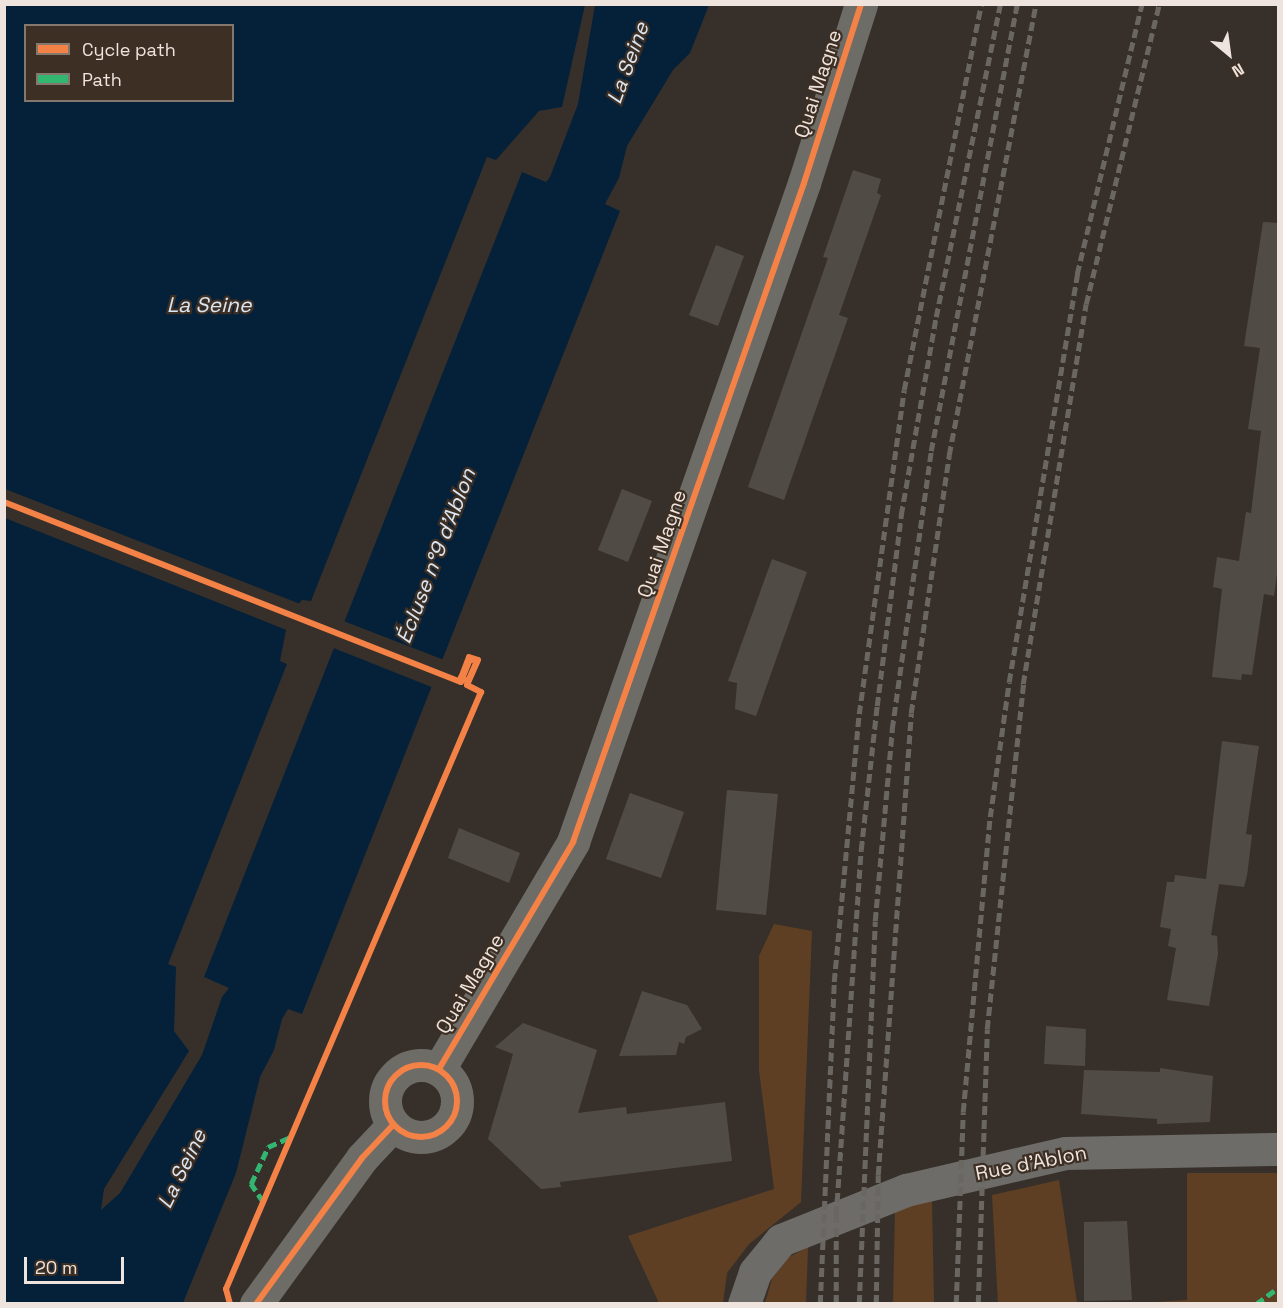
<!DOCTYPE html>
<html>
<head>
<meta charset="utf-8">
<style>
	body { margin:0 }
	#map { position:relative; width:1283px; height:1308px; overflow:hidden; background:#37302a; font-family:"Space Grotesk",sans-serif }
	div>[style] { position:absolute }
	.green>* { inset:0; background:#5f3f23 }
	.water>* { inset:0; background:#052039 }
	.pier>* { inset:0; background:#37302a }
	.building>* { inset:0; background:#514b46 }
	.minor>* { height:33px; margin:-16.5px; padding:0 16.5px; transform-origin:16.5px; border-radius:16.5px; background:#6d6c68 }
	.major>* { height:33px; margin:-16.5px; padding:0 16.5px; transform-origin:16.5px; border-radius:16.5px; background:#6e6c66 }
	.major>.ring { margin:-16.5px; padding:0; box-sizing:content-box; background:none; border:33px solid #6e6c66; border-radius:50% }
	.rail>* { height:4.5px; margin-top:-2.25px; transform-origin:0; background:repeating-linear-gradient(90deg,#6a6662 0 9px,transparent 0 13.5px) }
	.quiet>* { height:4.5px; margin-top:-2.25px; transform-origin:0; background:repeating-linear-gradient(90deg,#33b770 0 9px,transparent 0 13.5px) }
	.cycleway>* { height:6px; margin:-3px; padding:0 3px; transform-origin:3px; border-radius:3px; background:#f48246 }
	.cycleway>.ring { margin:-3px; padding:0; box-sizing:content-box; background:none; border:6px solid #f48246; border-radius:50% }
	span { translate:-50% -50%; white-space:nowrap; text-align:center; line-height:1.15; -webkit-text-stroke:4.5px #3d2f24; paint-order:stroke }
	.street-label { font-size:20px; color:#eee4dd }
	.water-label { font-size:21px; color:#d9e6f3; font-style:italic }
	.frame { position:absolute; inset:0; border:6px solid #eee4dd; pointer-events:none }
	.legend { position:absolute; left:24px; top:24px; width:210px; height:78px; box-sizing:border-box; background:#3d2f24; border:2px solid #84776e; margin:0; padding:8px 10px; list-style:none; font-size:18px; color:#eee4dd }
	.legend li { display:flex; align-items:center; gap:12px; height:30px }
	.legend b { width:30px; border:2px solid #84776e }
	.north { position:absolute; left:1199px; top:24px; width:60px; height:60px; -webkit-text-stroke:4px #3d2f24; paint-order:stroke; rotate:151deg; font-size:16px; font-weight:700; line-height:24px; text-align:center; color:#eee4dd }
	.north::after { content:''; display:block; margin:auto; width:21px; height:27px; background:#eee4dd; clip-path:polygon(50% 0,100% 100%,50% 72%,0 100%) }
	.scale { position:absolute; left:24px; top:1257px; width:100px; height:27px; box-sizing:border-box; border:3px solid #eee4dd; border-top:0; padding-left:8px; font-size:18px; line-height:21px; white-space:nowrap; color:#eee4dd; -webkit-text-stroke:4px #3d2f24; paint-order:stroke }
</style>
</head>
<body>
<div id="map">
	<div class="green">
		<div style="clip-path:polygon(774px 924px,812px 931px,801px 1202px,749px 1244px,727px 1273px,723px 1303px,659px 1303px,628px 1236px,774px 1189px,759px 1070px,759px 956px)"></div>
		<div style="clip-path:polygon(1187px 1173px,1278px 1173px,1278px 1303px,1139px 1303px,1187px 1300px)"></div>
		<div style="clip-path:polygon(1059px 1180px,1077px 1303px,998px 1303px,992px 1195px)"></div>
		<div style="clip-path:polygon(932px 1201px,934px 1303px,893px 1304px,895px 1209px)"></div>
		<div style="clip-path:polygon(808px 1247px,806px 1303px,765px 1303px,772px 1279px,789px 1257px)"></div>
	</div>
	<div class="water">
		<div style="clip-path:polygon(evenodd,5px 5px,585px 5px,562px 107px,539px 111px,496px 160px,487px 157px,311px 601px,302px 600px,296px 607px,286px 630px,280px 661px,287px 664px,168px 964px,176px 967px,174px 1031px,189px 1051px,104px 1189px,101px 1210px,120px 1193px,202px 1055px,222px 997px,229px 988px,204px 977px,522px 172px,546px 182px,550px 177px,578px 104px,595px 5px,709px 5px,690px 53px,673px 70px,627px 146px,619px 178px,605px 204px,620px 211px,302px 1014px,288px 1009px,282px 1019px,274px 1050px,260px 1077px,236px 1173px,183px 1303px,5px 1304px,5px 5px,26px 26px,232px 26px,232px 100px,26px 100px,26px 26px)"></div>
	</div>
	<div class="pier">
		<div style="clip-path:polygon(5px 489px,303px 605px,289px 631px,5px 518px)"></div>
		<div style="clip-path:polygon(341px 620px,444px 660px,434px 688px,331px 647px)"></div>
	</div>
	<div class="building">
		<div style="clip-path:polygon(853px 170px,881px 179px,877px 193px,881px 195px,839px 315px,848px 318px,784px 500px,748px 487px,828px 258px,823px 257px)"></div>
		<div style="clip-path:polygon(1263px 222px,1278px 223px,1278px 567px,1274px 596px,1264px 594px,1252px 675px,1242px 674px,1241px 680px,1212px 677px,1222px 589px,1213px 587px,1217px 557px,1239px 561px,1246px 512px,1251px 513px,1261px 431px,1248px 429px,1260px 348px,1244px 346px)"></div>
		<div style="clip-path:polygon(716px 245px,744px 256px,718px 326px,689px 315px)"></div>
		<div style="clip-path:polygon(622px 489px,652px 501px,628px 562px,598px 550px)"></div>
		<div style="clip-path:polygon(772px 559px,807px 572px,756px 716px,735px 709px,737px 683px,728px 681px)"></div>
		<div style="clip-path:polygon(1222px 741px,1259px 746px,1246px 834px,1252px 835px,1247px 876px,1244px 887px,1219px 884px,1211px 935px,1217px 936px,1218px 954px,1209px 1006px,1167px 1000px,1176px 948px,1168px 946px,1171px 929px,1160px 927px,1167px 882px,1174px 882px,1175px 875px,1206px 879px)"></div>
		<div style="clip-path:polygon(727px 790px,778px 794px,766px 915px,716px 910px)"></div>
		<div style="clip-path:polygon(630px 793px,684px 812px,661px 878px,606px 859px)"></div>
		<div style="clip-path:polygon(459px 828px,520px 853px,509px 883px,448px 858px)"></div>
		<div style="clip-path:polygon(642px 991px,687px 1005px,702px 1029px,686px 1037px,684px 1044px,679px 1042px,676px 1055px,619px 1056px)"></div>
		<div style="clip-path:polygon(523px 1023px,597px 1050px,578px 1113px,626px 1107px,627px 1114px,725px 1102px,732px 1161px,560px 1182px,561px 1187px,541px 1189px,488px 1139px,513px 1054px,495px 1047px)"></div>
		<div style="clip-path:polygon(1046px 1026px,1086px 1029px,1085px 1066px,1044px 1064px)"></div>
		<div style="clip-path:polygon(1160px 1068px,1213px 1076px,1210px 1122px,1157px 1124px,1157px 1119px,1081px 1114px,1084px 1070px,1160px 1072px)"></div>
		<div style="clip-path:polygon(1127px 1221px,1132px 1300px,1084px 1301px,1084px 1222px)"></div>
	</div>
	<div class="minor">
		<div style="left:744px;top:1304px;width:34px;rotate:-71deg"></div>
		<div style="left:755px;top:1272px;width:41px;rotate:-50.9deg"></div>
		<div style="left:781px;top:1240px;width:135px;rotate:-21.8deg"></div>
		<div style="left:906px;top:1190px;width:163px;rotate:-13.1deg"></div>
		<div style="left:1065px;top:1153px;width:213px;rotate:-1.1deg"></div>
	</div>
	<div class="major">
		<div class="ring" style="left:385px;top:1065px;width:39px;height:39px"></div>
		<div style="left:439px;top:1069px;width:264px;rotate:-59.4deg"></div>
		<div style="left:573px;top:842px;width:698px;rotate:-70.68deg"></div>
		<div style="left:804px;top:183px;width:188px;rotate:-72.3deg"></div>
		<div style="left:256px;top:1304px;width:180px;rotate:-54deg"></div>
		<div style="left:362px;top:1158px;width:45px;rotate:-46.8deg"></div>
	</div>
	<div class="rail">
		<div style="left:820px;top:1304px;width:322px;rotate:-87.5deg"></div>
		<div style="left:834px;top:982px;width:269px;rotate:-84.7deg"></div>
		<div style="left:859px;top:714px;width:327px;rotate:-82.1deg"></div>
		<div style="left:904px;top:390px;width:394px;rotate:-78.7deg"></div>
		<div style="left:836px;top:1304px;width:89px;rotate:-90deg"></div>
		<div style="left:836px;top:1215px;width:366px;rotate:-86.1deg"></div>
		<div style="left:861px;top:850px;width:145px;rotate:-83.7deg"></div>
		<div style="left:877px;top:706px;width:193px;rotate:-82.8deg"></div>
		<div style="left:901px;top:515px;width:201px;rotate:-80deg"></div>
		<div style="left:936px;top:317px;width:319px;rotate:-78.4deg"></div>
		<div style="left:859px;top:1304px;width:383px;rotate:-87.6deg"></div>
		<div style="left:875px;top:921px;width:193px;rotate:-84.9deg"></div>
		<div style="left:892px;top:729px;width:281px;rotate:-82deg"></div>
		<div style="left:931px;top:451px;width:455px;rotate:-79.1deg"></div>
		<div style="left:876px;top:1304px;width:129px;rotate:-89.1deg"></div>
		<div style="left:878px;top:1175px;width:463px;rotate:-85.9deg"></div>
		<div style="left:911px;top:713px;width:261px;rotate:-81.6deg"></div>
		<div style="left:949px;top:455px;width:459px;rotate:-79.1deg"></div>
		<div style="left:956px;top:1304px;width:192px;rotate:-87.9deg"></div>
		<div style="left:963px;top:1112px;width:296px;rotate:-84.8deg"></div>
		<div style="left:990px;top:817px;width:136px;rotate:-82deg"></div>
		<div style="left:1009px;top:682px;width:414px;rotate:-80.5deg"></div>
		<div style="left:1077px;top:274px;width:278px;rotate:-76.5deg"></div>
		<div style="left:978px;top:1304px;width:275px;rotate:-88.1deg"></div>
		<div style="left:987px;top:1029px;width:347px;rotate:-84deg"></div>
		<div style="left:1023px;top:684px;width:385px;rotate:-80.6deg"></div>
		<div style="left:1086px;top:304px;width:309px;rotate:-76.3deg"></div>
	</div>
	<div class="quiet">
		<div style="left:263px;top:1202px;width:22px;rotate:-124deg"></div>
		<div style="left:251px;top:1184px;width:41px;rotate:-65.3deg"></div>
		<div style="left:268px;top:1147px;width:24px;rotate:-24deg"></div>
		<div style="left:1256px;top:1304px;width:27px;rotate:-36deg"></div>
	</div>
	<div class="cycleway">
		<div style="left:4px;top:502px;width:491px;rotate:21.5deg"></div>
		<div style="left:461px;top:682px;width:3px;rotate:-72deg"></div>
		<div style="left:462px;top:679px;width:22px;rotate:-68deg"></div>
		<div style="left:470px;top:659px;width:7px;rotate:16deg"></div>
		<div style="left:477px;top:661px;width:22px;rotate:114deg"></div>
		<div style="left:468px;top:681px;width:8px;rotate:-157deg"></div>
		<div style="left:461px;top:678px;width:22px;rotate:-69deg"></div>
		<div style="left:469px;top:657px;width:9px;rotate:18deg"></div>
		<div style="left:478px;top:660px;width:27px;rotate:114deg"></div>
		<div style="left:467px;top:685px;width:16px;rotate:27deg"></div>
		<div style="left:481px;top:692px;width:649px;rotate:113.13deg"></div>
		<div style="left:226px;top:1289px;width:16px;rotate:75deg"></div>
		<div class="ring" style="left:385px;top:1065px;width:66px;height:66px"></div>
		<div style="left:439px;top:1069px;width:264px;rotate:-59.4deg"></div>
		<div style="left:573px;top:842px;width:698px;rotate:-70.68deg"></div>
		<div style="left:804px;top:183px;width:188px;rotate:-72.3deg"></div>
		<div style="left:256px;top:1304px;width:180px;rotate:-54deg"></div>
		<div style="left:362px;top:1158px;width:45px;rotate:-46.8deg"></div>
	</div>
	<div class="street-label">
		<span style="left:818px;top:84px;rotate:-72deg">Quai Magne</span>
		<span style="left:662px;top:544px;rotate:-71deg">Quai Magne</span>
		<span style="left:470px;top:984px;rotate:-59deg">Quai Magne</span>
		<span style="left:1031px;top:1163px;rotate:-11deg">Rue d'Ablon</span>
	</div>
	<div class="water-label">
		<span style="left:628px;top:63px;rotate:-70deg">La Seine</span>
		<span style="left:209px;top:305px">La Seine</span>
		<span style="left:436px;top:556px;rotate:-69deg">Écluse n°9 d'Ablon</span>
		<span style="left:182px;top:1169px;rotate:-64deg">La Seine</span>
	</div>
	<div class="frame"></div>
	<ul class="legend">
	<li><b style="height:8px;background:#f48246"></b>Cycle path</li>
	<li><b style="height:8px;background:#33b770"></b>Path</li>
	</ul>
	<div class="north">N</div>
	<div class="scale">20 m</div>
</div>
</body>
</html>
